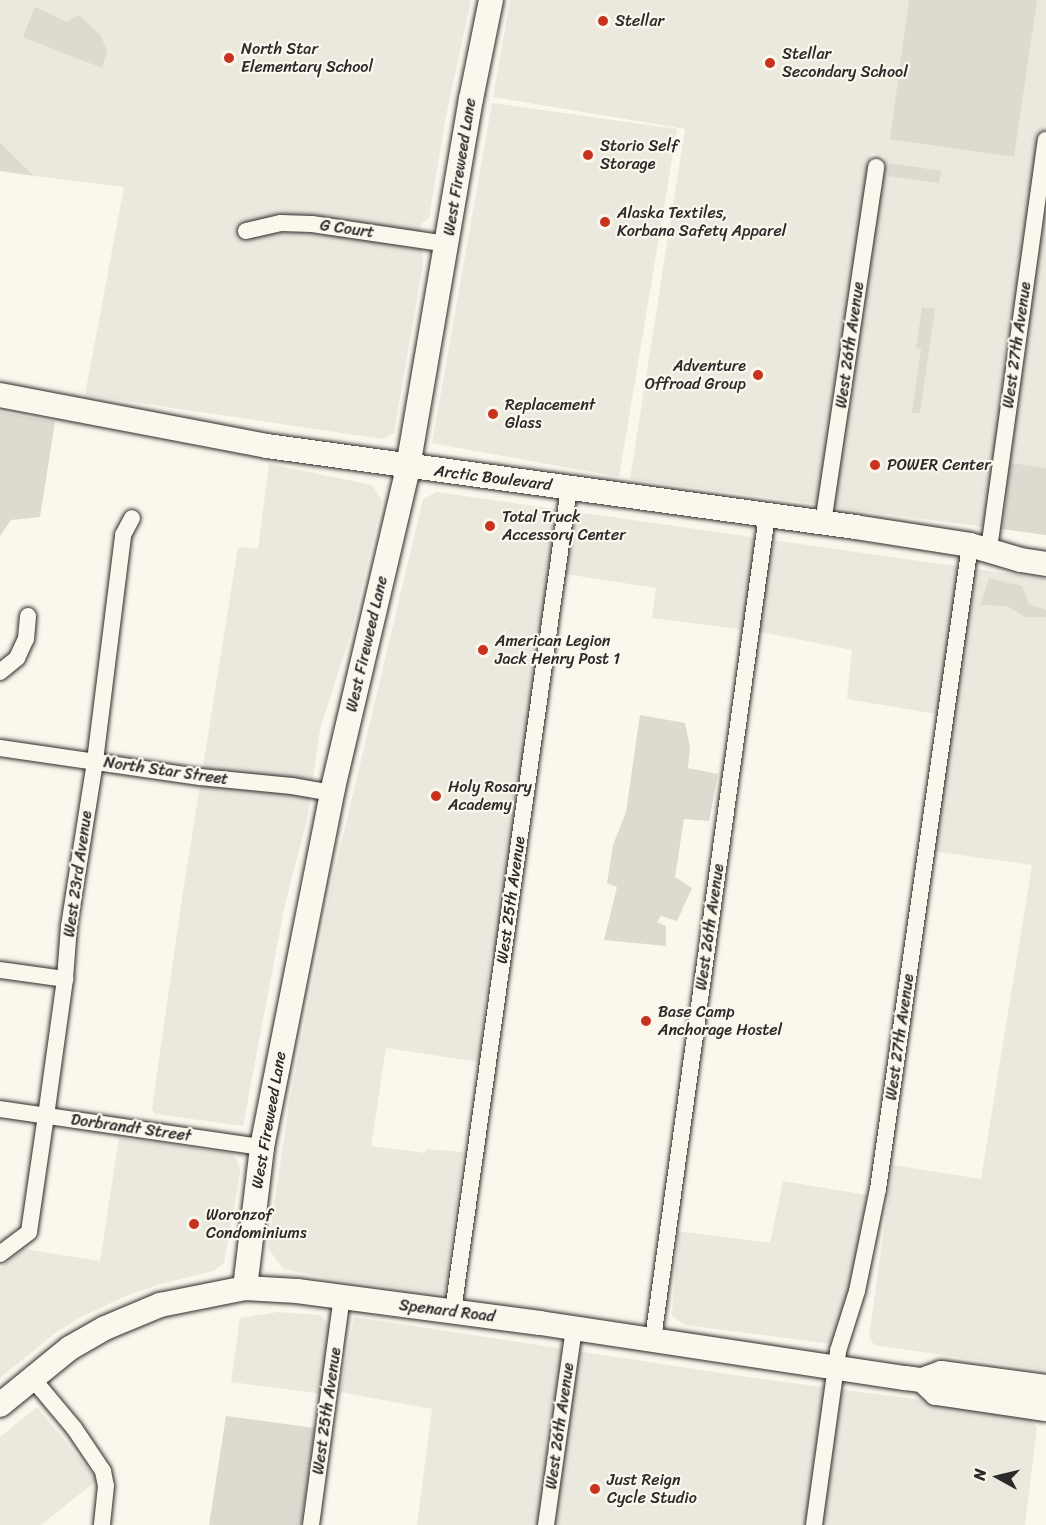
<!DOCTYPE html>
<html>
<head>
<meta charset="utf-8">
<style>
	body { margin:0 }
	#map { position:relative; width:1046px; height:1525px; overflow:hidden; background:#fbf7ec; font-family:Sriracha,sans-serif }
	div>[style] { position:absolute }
	.built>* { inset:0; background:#ebe8de }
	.green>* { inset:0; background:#dddad0 }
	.roads { filter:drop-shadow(0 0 2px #2b2b2b) drop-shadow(0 0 2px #2b2b2b) }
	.minor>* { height:16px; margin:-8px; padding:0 8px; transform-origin:8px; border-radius:8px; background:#fbf7ec }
	.secondary>* { height:24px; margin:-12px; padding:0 12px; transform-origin:12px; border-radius:12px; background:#fbf7ec }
	.dots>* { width:16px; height:16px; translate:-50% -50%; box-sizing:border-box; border:3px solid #fbf7ec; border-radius:50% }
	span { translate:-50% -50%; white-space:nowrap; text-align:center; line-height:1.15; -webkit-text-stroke:4.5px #fbf7ec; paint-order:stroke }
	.poi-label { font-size:16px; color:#2b2b2b }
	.left { translate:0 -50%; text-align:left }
	.right { translate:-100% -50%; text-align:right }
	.street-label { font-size:16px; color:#2b2b2b }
	.north { position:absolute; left:968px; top:1447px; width:60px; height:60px; -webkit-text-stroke:4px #fbf7ec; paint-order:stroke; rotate:278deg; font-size:16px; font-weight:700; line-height:24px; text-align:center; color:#2b2b2b }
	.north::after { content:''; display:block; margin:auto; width:21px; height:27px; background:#2b2b2b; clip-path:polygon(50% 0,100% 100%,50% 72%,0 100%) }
</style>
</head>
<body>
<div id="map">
	<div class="built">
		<div style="clip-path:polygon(0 0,471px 0,446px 116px,429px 218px,420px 225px,423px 264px,394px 433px,383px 439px,85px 395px,124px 187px,34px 176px,0 142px)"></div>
		<div style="clip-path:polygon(510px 0,1046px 0,1046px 535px,832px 507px,885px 156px,871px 153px,819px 504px,630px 479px,685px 129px,493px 97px)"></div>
		<div style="clip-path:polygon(492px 103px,677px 129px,619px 477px,432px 443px)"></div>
		<div style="clip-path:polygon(269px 464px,372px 485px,382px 501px,351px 633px,320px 729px,307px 820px,285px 904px,243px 1126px,155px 1114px,152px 1109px,183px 892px,238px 547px,258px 549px)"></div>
		<div style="clip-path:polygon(437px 492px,1046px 579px,1046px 1370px,874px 1345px,869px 1336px,893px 1165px,981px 1179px,1032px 865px,931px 851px,962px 661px,937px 714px,847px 699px,852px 650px,761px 632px,652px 618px,656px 588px,552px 572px,499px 953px,491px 952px,479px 1062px,386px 1048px,371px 1146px,425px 1153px,426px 1149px,463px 1152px,445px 1294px,332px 1279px,283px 1269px,268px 1248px,289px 1104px,333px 878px,423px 499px)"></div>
		<div style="clip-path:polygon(119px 1138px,230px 1153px,236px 1158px,240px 1168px,239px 1180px,224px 1263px,214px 1271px,164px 1283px,128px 1295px,79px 1318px,55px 1333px,0 1378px,0 1268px,24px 1249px,100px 1261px)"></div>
		<div style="clip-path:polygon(783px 1181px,867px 1195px,847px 1346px,685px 1325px,672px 1316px,678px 1231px,770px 1243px)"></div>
		<div style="clip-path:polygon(278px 1312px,320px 1315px,333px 1328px,324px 1394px,231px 1382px,240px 1318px)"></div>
		<div style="clip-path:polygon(354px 1317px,754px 1378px,1027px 1414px,1037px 1428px,1025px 1525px,417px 1525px,432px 1409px,340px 1392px)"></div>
		<div style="clip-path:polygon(37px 1407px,97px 1480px,41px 1525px,0 1525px,0 1437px)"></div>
	</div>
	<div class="green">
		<div style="clip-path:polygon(909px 0,1037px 0,1014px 157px,890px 139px)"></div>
		<div style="clip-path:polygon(35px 7px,67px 22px,79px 15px,101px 36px,107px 51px,102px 68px,23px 37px)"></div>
		<div style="clip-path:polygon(0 142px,34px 176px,0 171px)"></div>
		<div style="clip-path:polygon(890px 163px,941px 171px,939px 183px,888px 176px)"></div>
		<div style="clip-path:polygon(922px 307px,935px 309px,920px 413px,912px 413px,921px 349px,916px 348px)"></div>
		<div style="clip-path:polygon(0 412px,55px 422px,40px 517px,11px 520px,0 536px)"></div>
		<div style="clip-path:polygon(1011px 463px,1046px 468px,1046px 535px,1003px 529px)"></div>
		<div style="clip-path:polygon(989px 578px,1022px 586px,1029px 604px,1046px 610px,1046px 617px,1025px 617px,1007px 606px,980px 605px)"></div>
		<div style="clip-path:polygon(640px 715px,685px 723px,690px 747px,688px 768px,718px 774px,709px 821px,684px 819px,675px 877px,692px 888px,677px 921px,661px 916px,657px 922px,666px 926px,666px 946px,604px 940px,617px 887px,607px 883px,613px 845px,626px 812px)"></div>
		<div style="clip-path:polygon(226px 1416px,315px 1428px,301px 1525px,209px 1525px)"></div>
	</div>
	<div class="roads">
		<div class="minor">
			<div style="left:246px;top:231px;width:36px;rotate:-13deg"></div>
			<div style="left:281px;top:223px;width:31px;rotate:2deg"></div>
			<div style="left:312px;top:224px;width:136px;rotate:8.4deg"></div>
			<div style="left:823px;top:523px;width:360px;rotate:-81.5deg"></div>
			<div style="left:989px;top:549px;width:413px;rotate:-82.1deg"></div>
			<div style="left:0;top:672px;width:22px;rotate:-39deg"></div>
			<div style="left:17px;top:658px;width:21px;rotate:-65deg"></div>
			<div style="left:26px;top:639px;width:23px;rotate:-85deg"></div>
			<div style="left:0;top:748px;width:202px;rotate:8.3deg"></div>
			<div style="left:200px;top:777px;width:92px;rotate:5.6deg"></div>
			<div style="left:292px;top:786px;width:41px;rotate:9.9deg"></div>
			<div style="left:0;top:970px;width:66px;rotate:7.9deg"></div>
			<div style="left:0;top:1109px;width:265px;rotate:8.3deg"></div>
			<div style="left:0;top:1254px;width:36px;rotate:-37deg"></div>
			<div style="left:29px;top:1232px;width:117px;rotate:-81.7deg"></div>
			<div style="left:46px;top:1116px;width:138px;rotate:-82.1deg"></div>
			<div style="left:65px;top:979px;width:53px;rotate:-85.7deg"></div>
			<div style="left:69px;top:926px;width:167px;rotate:-81deg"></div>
			<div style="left:95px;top:761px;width:228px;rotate:-82.9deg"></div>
			<div style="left:123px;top:535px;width:19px;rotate:-62deg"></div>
			<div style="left:453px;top:1311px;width:831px;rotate:-81.98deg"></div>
			<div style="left:653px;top:1339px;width:832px;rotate:-82.12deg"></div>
			<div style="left:33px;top:1379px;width:64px;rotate:50.1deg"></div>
			<div style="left:74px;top:1428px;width:52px;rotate:56deg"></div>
			<div style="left:103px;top:1471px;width:15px;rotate:79deg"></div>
			<div style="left:106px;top:1486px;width:39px;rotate:96deg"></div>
			<div style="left:311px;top:1525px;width:230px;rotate:-82.3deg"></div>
			<div style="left:546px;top:1525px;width:199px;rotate:-81.9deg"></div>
			<div style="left:814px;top:1525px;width:176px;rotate:-82.1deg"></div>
			<div style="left:838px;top:1351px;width:63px;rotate:-72.4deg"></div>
			<div style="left:857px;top:1291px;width:104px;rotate:-78.4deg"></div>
			<div style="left:878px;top:1189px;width:651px;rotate:-81.87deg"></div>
		</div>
		<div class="secondary">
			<div style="left:0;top:395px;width:272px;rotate:10.8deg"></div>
			<div style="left:267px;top:446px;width:594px;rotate:7.84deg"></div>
			<div style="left:855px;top:527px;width:116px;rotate:8.9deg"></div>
			<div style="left:970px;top:545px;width:53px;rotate:16.4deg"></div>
			<div style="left:1021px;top:560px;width:25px;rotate:9deg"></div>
			<div style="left:245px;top:1288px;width:142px;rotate:-83.1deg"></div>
			<div style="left:262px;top:1147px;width:366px;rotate:-78.8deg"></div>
			<div style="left:333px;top:788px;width:330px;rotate:-76.8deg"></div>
			<div style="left:408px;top:467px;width:373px;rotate:-80.3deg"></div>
			<div style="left:471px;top:99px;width:101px;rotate:-78.6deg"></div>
			<div style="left:922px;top:1380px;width:19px;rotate:43deg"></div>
			<div style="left:936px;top:1393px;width:111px;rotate:8.3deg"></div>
			<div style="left:0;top:1405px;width:90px;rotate:-39.2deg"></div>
			<div style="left:70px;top:1348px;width:40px;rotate:-29.7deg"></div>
			<div style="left:105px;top:1328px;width:60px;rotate:-22.7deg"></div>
			<div style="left:160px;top:1305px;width:87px;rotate:-11.3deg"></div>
			<div style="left:245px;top:1288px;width:52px;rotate:3.3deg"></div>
			<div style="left:297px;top:1291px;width:245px;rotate:7.5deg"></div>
			<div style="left:540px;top:1323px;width:369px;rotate:8.6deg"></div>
			<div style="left:905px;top:1378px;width:17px;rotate:7deg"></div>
			<div style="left:922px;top:1380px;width:20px;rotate:-20deg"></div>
			<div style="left:941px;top:1373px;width:106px;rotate:7.6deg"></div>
		</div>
	</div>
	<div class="dots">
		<div style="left:603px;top:21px;background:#c8321e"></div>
		<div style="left:229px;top:58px;background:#c8321e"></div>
		<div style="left:770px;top:63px;background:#c8321e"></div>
		<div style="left:588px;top:155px;background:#c8321e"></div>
		<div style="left:605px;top:222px;background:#c8321e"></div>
		<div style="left:758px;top:375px;background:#c8321e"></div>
		<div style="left:493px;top:414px;background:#c8321e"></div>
		<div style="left:875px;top:465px;background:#c8321e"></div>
		<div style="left:490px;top:526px;background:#c8321e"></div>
		<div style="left:483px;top:650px;background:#c8321e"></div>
		<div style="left:436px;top:796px;background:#c8321e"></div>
		<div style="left:646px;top:1021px;background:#c8321e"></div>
		<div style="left:194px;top:1224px;background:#c8321e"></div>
		<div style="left:595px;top:1489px;background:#c8321e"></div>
	</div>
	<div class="poi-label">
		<span class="left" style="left:615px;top:21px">Stellar</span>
		<span class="left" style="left:241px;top:58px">North Star<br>Elementary School</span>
		<span class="left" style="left:782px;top:63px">Stellar<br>Secondary School</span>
		<span class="left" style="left:600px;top:155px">Storio Self<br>Storage</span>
		<span class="left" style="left:617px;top:222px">Alaska Textiles,<br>Korbana Safety Apparel</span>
		<span class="right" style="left:746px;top:375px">Adventure<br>Offroad Group</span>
		<span class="left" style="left:505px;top:414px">Replacement<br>Glass</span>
		<span class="left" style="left:887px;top:465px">POWER Center</span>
		<span class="left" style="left:502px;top:526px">Total Truck<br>Accessory Center</span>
		<span class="left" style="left:495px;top:650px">American Legion<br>Jack Henry Post 1</span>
		<span class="left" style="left:448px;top:796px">Holy Rosary<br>Academy</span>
		<span class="left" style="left:658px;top:1021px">Base Camp<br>Anchorage Hostel</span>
		<span class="left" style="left:206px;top:1224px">Woronzof<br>Condominiums</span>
		<span class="left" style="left:607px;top:1489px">Just Reign<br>Cycle Studio</span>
	</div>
	<div class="street-label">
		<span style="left:460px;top:167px;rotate:-81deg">West Fireweed Lane</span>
		<span style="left:347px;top:229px;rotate:8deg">G Court</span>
		<span style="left:850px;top:345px;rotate:-82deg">West 26th Avenue</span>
		<span style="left:1017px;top:345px;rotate:-82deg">West 27th Avenue</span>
		<span style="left:493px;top:478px;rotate:7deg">Arctic Boulevard</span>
		<span style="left:367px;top:644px;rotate:-77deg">West Fireweed Lane</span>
		<span style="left:166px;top:771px;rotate:8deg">North Star Street</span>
		<span style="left:78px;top:874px;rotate:-82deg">West 23rd Avenue</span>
		<span style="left:511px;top:900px;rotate:-82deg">West 25th Avenue</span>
		<span style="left:710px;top:927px;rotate:-82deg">West 26th Avenue</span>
		<span style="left:900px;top:1037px;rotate:-82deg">West 27th Avenue</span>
		<span style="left:269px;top:1120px;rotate:-80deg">West Fireweed Lane</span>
		<span style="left:131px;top:1128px;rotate:8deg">Dorbrandt Street</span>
		<span style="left:447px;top:1311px;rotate:7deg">Spenard Road</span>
		<span style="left:327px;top:1411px;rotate:-82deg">West 25th Avenue</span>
		<span style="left:560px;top:1426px;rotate:-82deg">West 26th Avenue</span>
	</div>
	<div class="north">N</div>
</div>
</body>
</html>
